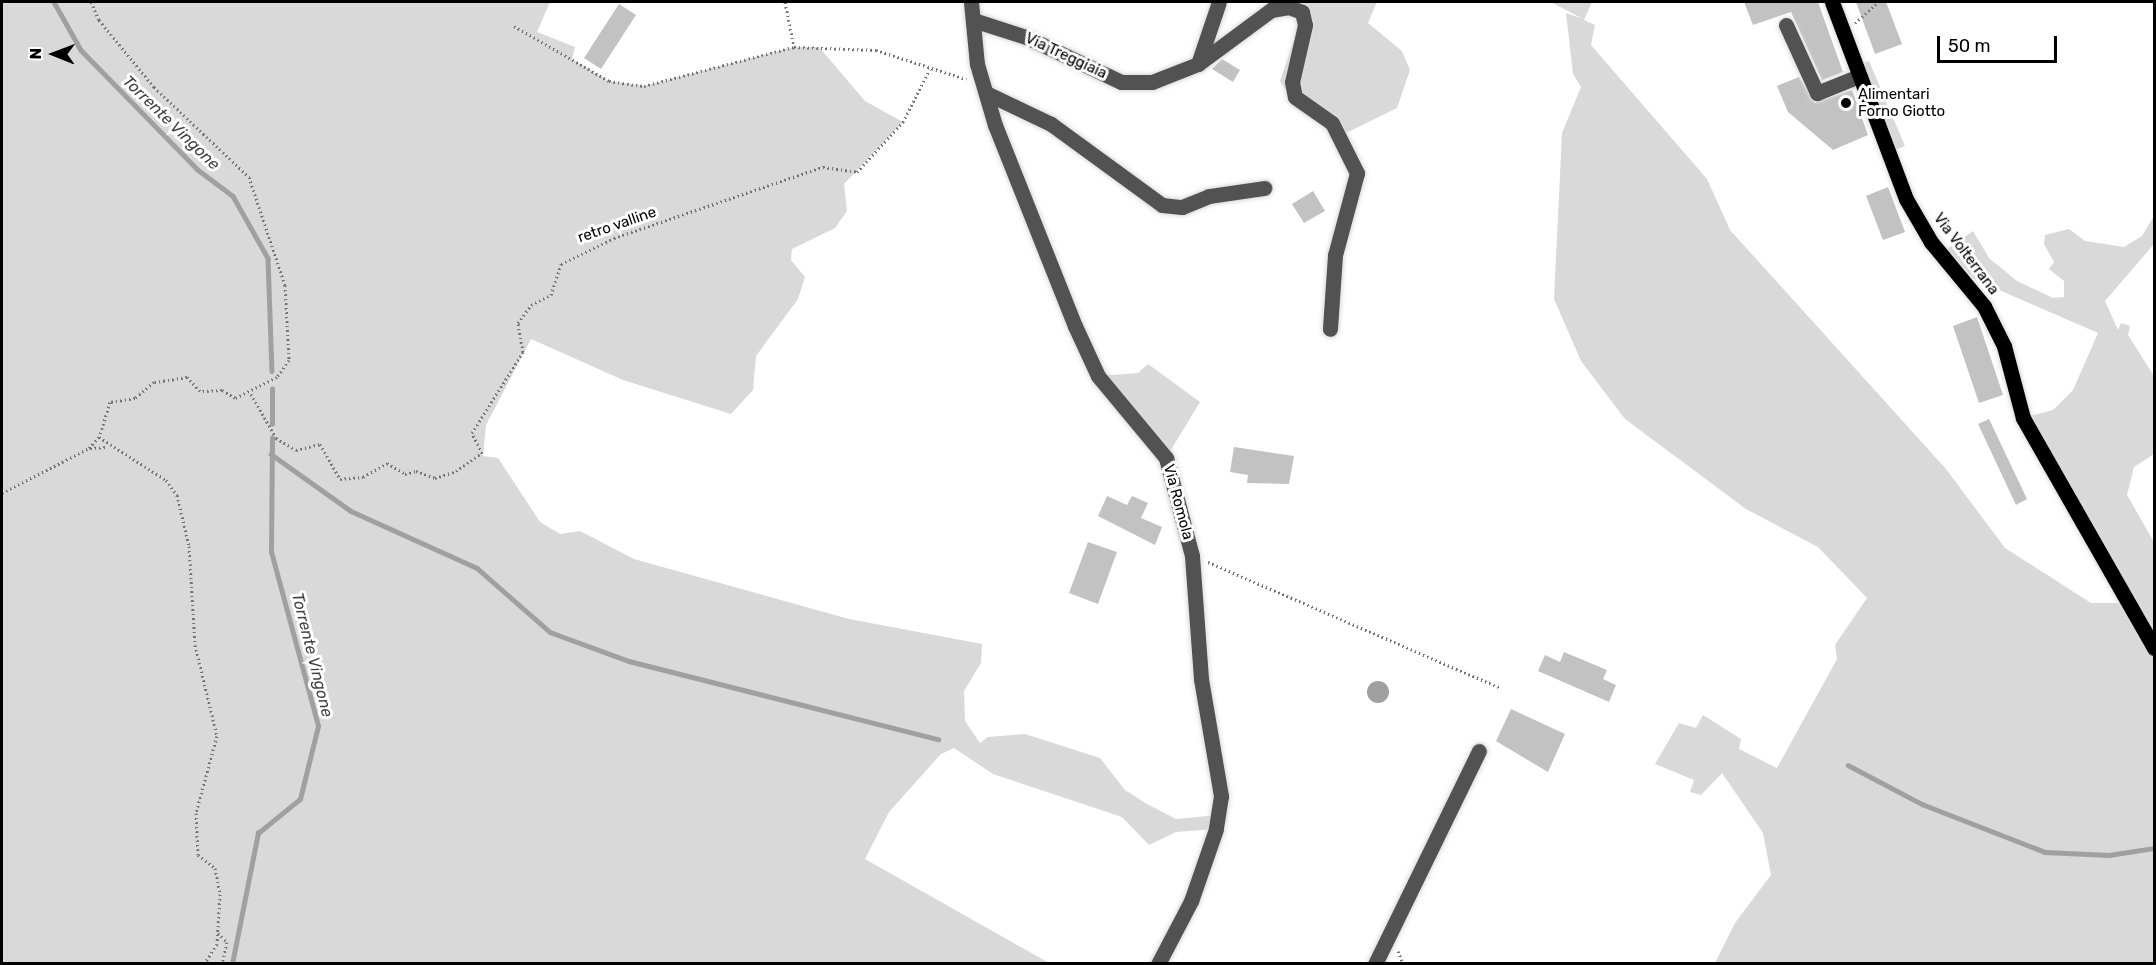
<!DOCTYPE html>
<html>
<head>
<meta charset="utf-8">
<style>
	body { margin:0 }
	#map { position:relative; width:2156px; height:965px; overflow:hidden; background:#fff; font-family:Rubik,sans-serif }
	div>[style] { position:absolute }
	.green>* { inset:0; background:#d9d9d9 }
	.water>* { inset:0; background:#a0a0a0 }
	.round { border-radius:50% }
	.stream>* { height:4.5px; margin:-2.25px; padding:0 2.25px; transform-origin:2.25px; border-radius:2.25px; background:#a0a0a0 }
	.building>* { inset:0; background:#c2c2c2 }
	.path>* { height:3px; margin-top:-1.5px; transform-origin:0; background:repeating-linear-gradient(90deg,#747474 0 1.5px,transparent 0 4.5px) }
	.roads { filter:drop-shadow(0 0 2px #dbdbdb) drop-shadow(0 0 2px #dbdbdb) }
	.minor>* { height:15px; margin:-7.5px; padding:0 7.5px; transform-origin:7.5px; border-radius:7.5px; background:#525252 }
	.major>* { height:15px; margin:-7.5px; padding:0 7.5px; transform-origin:7.5px; border-radius:7.5px; background:#000 }
	.dots>* { width:16px; height:16px; translate:-50% -50%; box-sizing:border-box; border:3px solid #fff; border-radius:50% }
	span { translate:-50% -50%; white-space:nowrap; text-align:center; line-height:1.15; -webkit-text-stroke:6px #fff; paint-order:stroke }
	.street-label { font-size:15px; color:#000 }
	.poi-label { font-size:15px; color:#000 }
	.left { translate:0 -50%; text-align:left }
	.water-label { font-size:16px; color:#414141; font-style:italic }
	.frame { position:absolute; inset:0; border:3px solid #000; pointer-events:none }
	.north { position:absolute; left:24px; top:24px; width:60px; height:60px; -webkit-text-stroke:4px #fff; paint-order:stroke; rotate:271deg; font-size:16px; font-weight:700; line-height:24px; text-align:center; color:#000 }
	.north::after { content:''; display:block; margin:auto; width:21px; height:27px; background:#000; clip-path:polygon(50% 0,100% 100%,50% 72%,0 100%) }
	.scale { position:absolute; left:1937px; top:36px; width:120px; height:27px; box-sizing:border-box; border:3px solid #000; border-top:0; padding-left:8px; font-size:18px; line-height:21px; white-space:nowrap; color:#000; -webkit-text-stroke:4px #fff; paint-order:stroke }
</style>
</head>
<body>
<div id="map">
	<div class="green">
		<div style="clip-path:polygon(2px 2px,550px 2px,537px 32px,575px 47px,572px 59px,609px 81px,644px 86px,794px 47px,819px 47px,865px 101px,903px 122px,844px 184px,847px 211px,835px 228px,792px 249px,791px 260px,805px 277px,798px 299px,756px 356px,753px 390px,731px 414px,623px 380px,531px 339px,486px 425px,483px 456px,498px 458px,540px 522px,560px 534px,580px 531px,634px 559px,849px 619px,982px 644px,981px 663px,964px 691px,965px 721px,980px 743px,988px 737px,1025px 734px,1100px 758px,1125px 790px,1147px 804px,1176px 819px,1218px 815px,1216px 829px,1176px 832px,1149px 845px,1122px 817px,993px 774px,954px 748px,941px 754px,889px 812px,865px 859px,1049px 963px,2px 964px)"></div>
		<div style="clip-path:polygon(1290px 2px,1377px 2px,1368px 23px,1402px 51px,1410px 70px,1397px 108px,1340px 136px,1289px 95px,1280px 81px,1301px 21px,1271px 10px)"></div>
		<div style="clip-path:polygon(1551px 2px,1592px 2px,1584px 20px,1595px 25px,1591px 45px,1707px 179px,1730px 230px,1946px 469px,2005px 548px,2091px 603px,2127px 603px,2023px 418px,2053px 410px,2073px 390px,2098px 333px,1974px 279px,1947px 249px,1973px 231px,1989px 258px,2017px 281px,2053px 298px,2064px 297px,2064px 281px,2049px 269px,2054px 262px,2044px 244px,2045px 235px,2069px 229px,2085px 241px,2124px 247px,2142px 236px,2154px 216px,2154px 244px,2105px 301px,2118px 330px,2121px 323px,2130px 326px,2128px 335px,2154px 376px,2154px 454px,2134px 467px,2127px 495px,2154px 542px,2154px 963px,1715px 963px,1735px 923px,1771px 875px,1763px 833px,1722px 773px,1701px 795px,1690px 792px,1694px 780px,1655px 764px,1679px 723px,1696px 728px,1703px 715px,1741px 739px,1739px 749px,1777px 768px,1837px 659px,1835px 645px,1867px 598px,1818px 547px,1746px 509px,1625px 419px,1581px 361px,1554px 299px,1562px 133px,1581px 87px,1573px 74px,1566px 13px,1583px 19px)"></div>
		<div style="clip-path:polygon(1869px 61px,1905px 146px,1886px 153px,1855px 66px)"></div>
		<div style="clip-path:polygon(1148px 364px,1200px 402px,1166px 458px,1098px 376px,1138px 373px)"></div>
	</div>
	<div class="water">
		<div class="round" style="left:1367px;top:681px;width:22px;height:22px"></div>
	</div>
	<div class="stream">
		<div style="left:54px;top:2px;width:55px;rotate:60.6deg"></div>
		<div style="left:81px;top:50px;width:166px;rotate:45.7deg"></div>
		<div style="left:197px;top:169px;width:45px;rotate:36.9deg"></div>
		<div style="left:233px;top:196px;width:71px;rotate:60.6deg"></div>
		<div style="left:268px;top:258px;width:113px;rotate:88deg"></div>
		<div style="left:272px;top:424px;width:35px;rotate:-90deg"></div>
		<div style="left:271px;top:454px;width:98px;rotate:35.5deg"></div>
		<div style="left:351px;top:511px;width:138px;rotate:24.3deg"></div>
		<div style="left:477px;top:568px;width:97px;rotate:41.2deg"></div>
		<div style="left:550px;top:632px;width:84px;rotate:20.2deg"></div>
		<div style="left:629px;top:661px;width:319px;rotate:14.2deg"></div>
		<div style="left:1848px;top:765px;width:84px;rotate:27.8deg"></div>
		<div style="left:1922px;top:804px;width:132px;rotate:21.3deg"></div>
		<div style="left:2045px;top:852px;width:64px;rotate:2.7deg"></div>
		<div style="left:2109px;top:855px;width:46px;rotate:-8.8deg"></div>
		<div style="left:232px;top:964px;width:134px;rotate:-78.8deg"></div>
		<div style="left:258px;top:833px;width:54px;rotate:-39deg"></div>
		<div style="left:300px;top:799px;width:75px;rotate:-76.1deg"></div>
		<div style="left:318px;top:726px;width:180px;rotate:-105.1deg"></div>
		<div style="left:271px;top:552px;width:114px;rotate:-89.5deg"></div>
	</div>
	<div class="building">
		<div style="clip-path:polygon(1744px 2px,1818px 2px,1843px 72px,1822px 80px,1791px 12px,1753px 25px)"></div>
		<div style="clip-path:polygon(1856px 2px,1886px 2px,1902px 44px,1875px 54px)"></div>
		<div style="clip-path:polygon(619px 4px,636px 15px,601px 69px,584px 58px)"></div>
		<div style="clip-path:polygon(1222px 59px,1240px 70px,1233px 82px,1212px 69px)"></div>
		<div style="clip-path:polygon(1799px 77px,1815px 103px,1852px 90px,1868px 135px,1833px 150px,1788px 112px,1777px 86px)"></div>
		<div style="clip-path:polygon(1888px 187px,1905px 232px,1883px 240px,1866px 196px)"></div>
		<div style="clip-path:polygon(1313px 191px,1325px 211px,1304px 223px,1292px 204px)"></div>
		<div style="clip-path:polygon(1977px 317px,2003px 395px,1979px 403px,1953px 326px)"></div>
		<div style="clip-path:polygon(1989px 419px,2027px 499px,2016px 505px,1978px 424px)"></div>
		<div style="clip-path:polygon(1234px 447px,1294px 456px,1289px 484px,1247px 483px,1248px 475px,1230px 472px)"></div>
		<div style="clip-path:polygon(1107px 496px,1127px 505px,1132px 496px,1148px 503px,1141px 518px,1162px 527px,1155px 545px,1098px 516px)"></div>
		<div style="clip-path:polygon(1088px 542px,1117px 552px,1098px 604px,1069px 593px)"></div>
		<div style="clip-path:polygon(1564px 652px,1607px 670px,1603px 679px,1616px 685px,1609px 702px,1538px 671px,1545px 655px,1560px 662px)"></div>
		<div style="clip-path:polygon(1511px 709px,1565px 734px,1548px 772px,1496px 741px)"></div>
	</div>
	<div class="path">
		<div style="left:91px;top:2px;width:20px;rotate:66deg"></div>
		<div style="left:99px;top:20px;width:87px;rotate:50.6deg"></div>
		<div style="left:154px;top:87px;width:131px;rotate:43.5deg"></div>
		<div style="left:249px;top:177px;width:114px;rotate:71.6deg"></div>
		<div style="left:285px;top:285px;width:75px;rotate:86.9deg"></div>
		<div style="left:289px;top:360px;width:21px;rotate:125deg"></div>
		<div style="left:277px;top:377px;width:47px;rotate:153.4deg"></div>
		<div style="left:235px;top:398px;width:15px;rotate:-148deg"></div>
		<div style="left:222px;top:390px;width:22px;rotate:177deg"></div>
		<div style="left:200px;top:391px;width:19px;rotate:-133deg"></div>
		<div style="left:187px;top:377px;width:33px;rotate:171deg"></div>
		<div style="left:154px;top:382px;width:25px;rotate:140deg"></div>
		<div style="left:135px;top:398px;width:25px;rotate:171deg"></div>
		<div style="left:110px;top:402px;width:37px;rotate:107deg"></div>
		<div style="left:99px;top:437px;width:80px;rotate:32.7deg"></div>
		<div style="left:166px;top:480px;width:19px;rotate:54deg"></div>
		<div style="left:177px;top:495px;width:52px;rotate:76.8deg"></div>
		<div style="left:189px;top:546px;width:99px;rotate:86.5deg"></div>
		<div style="left:195px;top:645px;width:94px;rotate:76.4deg"></div>
		<div style="left:217px;top:736px;width:80px;rotate:105.3deg"></div>
		<div style="left:196px;top:813px;width:42px;rotate:87.3deg"></div>
		<div style="left:198px;top:855px;width:21px;rotate:37deg"></div>
		<div style="left:215px;top:868px;width:26px;rotate:79deg"></div>
		<div style="left:220px;top:894px;width:50px;rotate:93.4deg"></div>
		<div style="left:217px;top:944px;width:24px;rotate:123deg"></div>
		<div style="left:785px;top:2px;width:46px;rotate:78.7deg"></div>
		<div style="left:1855px;top:23px;width:31px;rotate:-42deg"></div>
		<div style="left:514px;top:26px;width:110px;rotate:30.1deg"></div>
		<div style="left:609px;top:81px;width:18px;rotate:9deg"></div>
		<div style="left:627px;top:84px;width:17px;rotate:7deg"></div>
		<div style="left:644px;top:86px;width:155px;rotate:-14.6deg"></div>
		<div style="left:794px;top:47px;width:82px;rotate:2.1deg"></div>
		<div style="left:876px;top:50px;width:95px;rotate:17.9deg"></div>
		<div style="left:251px;top:394px;width:51px;rotate:60.4deg"></div>
		<div style="left:276px;top:438px;width:23px;rotate:31deg"></div>
		<div style="left:296px;top:450px;width:25px;rotate:-14deg"></div>
		<div style="left:320px;top:444px;width:40px;rotate:60.3deg"></div>
		<div style="left:340px;top:479px;width:23px;rotate:-5deg"></div>
		<div style="left:363px;top:477px;width:28px;rotate:-30deg"></div>
		<div style="left:387px;top:463px;width:21px;rotate:31deg"></div>
		<div style="left:405px;top:474px;width:11px;rotate:-15deg"></div>
		<div style="left:416px;top:471px;width:20px;rotate:20deg"></div>
		<div style="left:435px;top:478px;width:22px;rotate:-18deg"></div>
		<div style="left:456px;top:471px;width:32px;rotate:-35deg"></div>
		<div style="left:482px;top:453px;width:22px;rotate:-117deg"></div>
		<div style="left:472px;top:433px;width:96px;rotate:-57.8deg"></div>
		<div style="left:523px;top:352px;width:29px;rotate:-100deg"></div>
		<div style="left:518px;top:323px;width:22px;rotate:-54deg"></div>
		<div style="left:531px;top:305px;width:22px;rotate:-27deg"></div>
		<div style="left:551px;top:295px;width:33px;rotate:-72deg"></div>
		<div style="left:561px;top:264px;width:59px;rotate:-26.1deg"></div>
		<div style="left:614px;top:238px;width:221px;rotate:-18.8deg"></div>
		<div style="left:823px;top:167px;width:34px;rotate:8deg"></div>
		<div style="left:857px;top:172px;width:68px;rotate:-47.4deg"></div>
		<div style="left:903px;top:122px;width:59px;rotate:-63deg"></div>
		<div style="left:90px;top:448px;width:18px;rotate:-3deg"></div>
		<div style="left:2px;top:493px;width:98px;rotate:-27.3deg"></div>
		<div style="left:89px;top:448px;width:15px;rotate:-48deg"></div>
		<div style="left:1208px;top:562px;width:319px;rotate:23.3deg"></div>
		<div style="left:218px;top:933px;width:13px;rotate:45deg"></div>
		<div style="left:227px;top:942px;width:23px;rotate:103deg"></div>
		<div style="left:1398px;top:951px;width:14px;rotate:69deg"></div>
	</div>
	<div class="roads">
		<div class="minor">
			<div style="left:971px;top:2px;width:62px;rotate:84.5deg"></div>
			<div style="left:977px;top:64px;width:64px;rotate:73.6deg"></div>
			<div style="left:995px;top:125px;width:216px;rotate:68.3deg"></div>
			<div style="left:1075px;top:326px;width:55px;rotate:65.3deg"></div>
			<div style="left:1098px;top:376px;width:107px;rotate:50.3deg"></div>
			<div style="left:1166px;top:458px;width:101px;rotate:75.1deg"></div>
			<div style="left:1192px;top:556px;width:123px;rotate:85.8deg"></div>
			<div style="left:1201px;top:679px;width:119px;rotate:80.3deg"></div>
			<div style="left:1221px;top:796px;width:33px;rotate:99deg"></div>
			<div style="left:1216px;top:829px;width:76px;rotate:109.1deg"></div>
			<div style="left:1191px;top:901px;width:71px;rotate:117.6deg"></div>
			<div style="left:973px;top:20px;width:56px;rotate:17.8deg"></div>
			<div style="left:1026px;top:37px;width:105px;rotate:25.3deg"></div>
			<div style="left:1121px;top:82px;width:31px"></div>
			<div style="left:1152px;top:82px;width:49px;rotate:-21.4deg"></div>
			<div style="left:1198px;top:64px;width:65px;rotate:-71.3deg"></div>
			<div style="left:1786px;top:25px;width:75px;rotate:65.5deg"></div>
			<div style="left:1817px;top:93px;width:45px;rotate:-22deg"></div>
			<div style="left:1198px;top:64px;width:91px;rotate:-36.5deg"></div>
			<div style="left:1271px;top:10px;width:18px;rotate:-9deg"></div>
			<div style="left:1289px;top:7px;width:14px;rotate:21deg"></div>
			<div style="left:1302px;top:12px;width:13px;rotate:77deg"></div>
			<div style="left:1305px;top:25px;width:58px;rotate:102.8deg"></div>
			<div style="left:1292px;top:82px;width:15px;rotate:79deg"></div>
			<div style="left:1295px;top:97px;width:45px;rotate:35.1deg"></div>
			<div style="left:1332px;top:123px;width:56px;rotate:63.4deg"></div>
			<div style="left:1357px;top:173px;width:85px;rotate:105deg"></div>
			<div style="left:1335px;top:255px;width:74px;rotate:93.9deg"></div>
			<div style="left:986px;top:93px;width:72px;rotate:25.5deg"></div>
			<div style="left:1051px;top:124px;width:137px;rotate:36.1deg"></div>
			<div style="left:1162px;top:205px;width:20px;rotate:6deg"></div>
			<div style="left:1182px;top:207px;width:29px;rotate:-22deg"></div>
			<div style="left:1209px;top:196px;width:56px;rotate:-8.3deg"></div>
			<div style="left:1375px;top:964px;width:237px;rotate:-64deg"></div>
		</div>
		<div class="major">
			<div style="left:1832px;top:2px;width:210px;rotate:69.4deg"></div>
			<div style="left:1906px;top:199px;width:50px;rotate:59.8deg"></div>
			<div style="left:1931px;top:242px;width:83px;rotate:50.4deg"></div>
			<div style="left:1984px;top:306px;width:45px;rotate:63.4deg"></div>
			<div style="left:2004px;top:346px;width:74px;rotate:75.2deg"></div>
			<div style="left:2023px;top:418px;width:265px;rotate:60.3deg"></div>
		</div>
	</div>
	<div class="dots">
		<div style="left:1846px;top:103px;background:#000"></div>
	</div>
	<div class="street-label">
		<span style="left:1066px;top:56px;rotate:25deg">Via Treggiaia</span>
		<span style="left:617px;top:225px;rotate:-19deg">retro valline</span>
		<span style="left:1966px;top:254px;rotate:53deg">Via Volterrana</span>
		<span style="left:1178px;top:502px;rotate:75deg">Via Romola</span>
	</div>
	<div class="poi-label">
		<span class="left" style="left:1858px;top:103px">Alimentari<br>Forno Giotto</span>
	</div>
	<div class="water-label">
		<span style="left:171px;top:123px;rotate:44deg">Torrente Vingone</span>
		<span style="left:312px;top:655px;rotate:76deg">Torrente Vingone</span>
	</div>
	<div class="frame"></div>
	<div class="north">N</div>
	<div class="scale">50 m</div>
</div>
</body>
</html>
